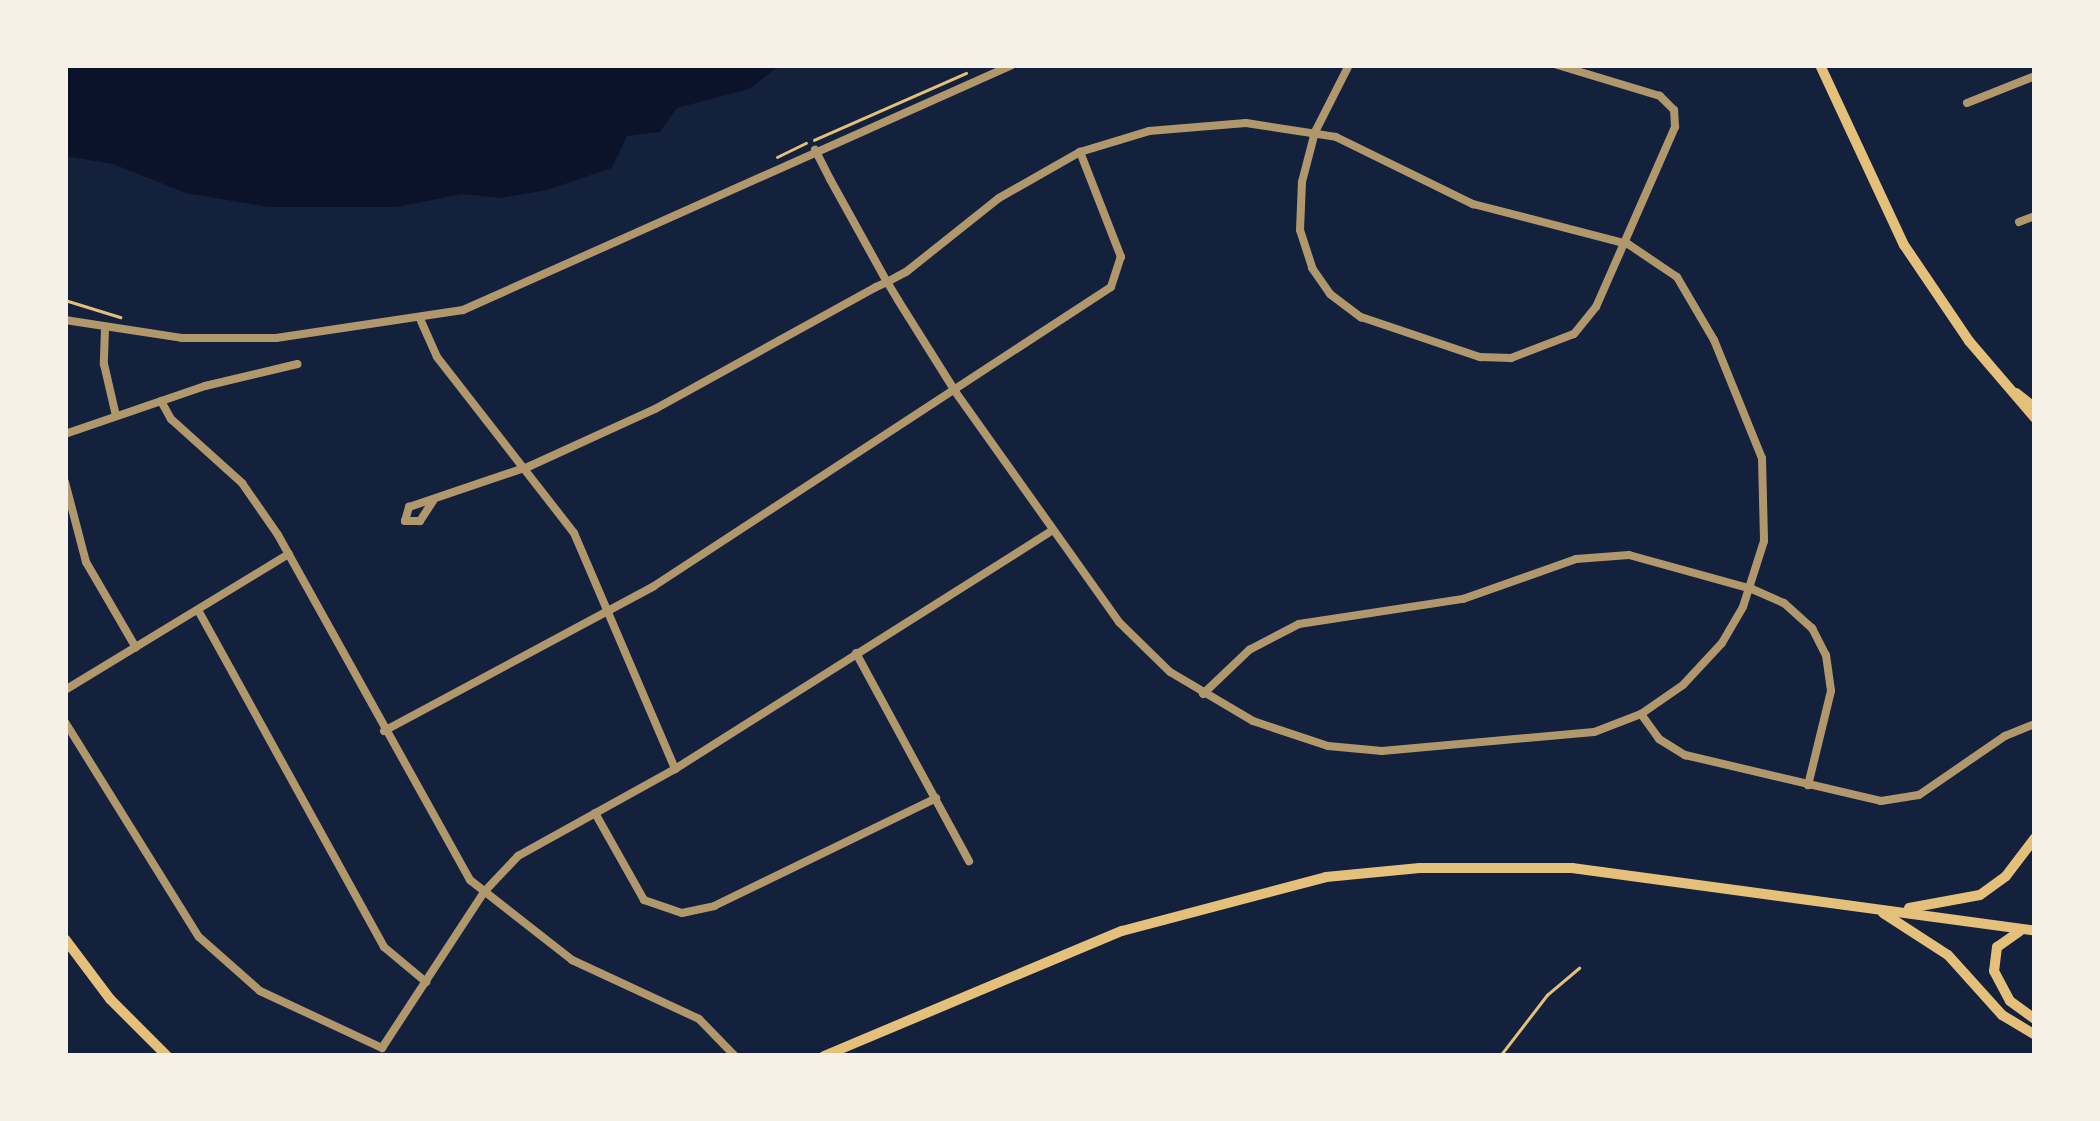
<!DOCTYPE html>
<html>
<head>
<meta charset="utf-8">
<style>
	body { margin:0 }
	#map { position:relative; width:2100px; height:1121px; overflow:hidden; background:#14213d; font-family:"Golos Text",sans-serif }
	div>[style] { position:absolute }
	.water>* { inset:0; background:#0b132b }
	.path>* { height:2.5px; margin:-1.25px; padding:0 1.25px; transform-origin:1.25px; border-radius:1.25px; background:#e5c07b }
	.minor>* { height:8px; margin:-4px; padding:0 4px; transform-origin:4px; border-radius:4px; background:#b1986c }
	.secondary>* { height:10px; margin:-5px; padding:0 5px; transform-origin:5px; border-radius:5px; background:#e5c07b }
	span { translate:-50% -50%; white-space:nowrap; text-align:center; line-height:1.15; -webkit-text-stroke:9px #f6f1e7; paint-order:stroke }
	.frame { position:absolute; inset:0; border:68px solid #f6f1e7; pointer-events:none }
</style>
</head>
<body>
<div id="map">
	<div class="water">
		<div style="clip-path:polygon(65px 65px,780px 65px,749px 89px,677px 108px,660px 132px,627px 136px,612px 168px,547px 190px,501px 198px,462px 194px,397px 207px,268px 207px,186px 193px,113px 164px,65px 156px)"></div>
	</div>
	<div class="path">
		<div style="left:814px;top:140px;width:166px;rotate:-23.8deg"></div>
		<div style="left:777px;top:157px;width:32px;rotate:-26deg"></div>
		<div style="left:65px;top:300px;width:58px;rotate:17.2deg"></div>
		<div style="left:1500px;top:1056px;width:77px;rotate:-52.4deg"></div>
		<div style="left:1547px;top:995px;width:42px;rotate:-40.2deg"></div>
	</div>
	<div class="minor">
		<div style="left:1349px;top:65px;width:75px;rotate:116.9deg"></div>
		<div style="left:1315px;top:132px;width:52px;rotate:104.6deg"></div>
		<div style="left:1302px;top:182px;width:48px;rotate:92.4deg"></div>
		<div style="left:1300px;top:230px;width:40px;rotate:72deg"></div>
		<div style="left:1312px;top:268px;width:32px;rotate:55deg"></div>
		<div style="left:1330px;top:294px;width:39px;rotate:37deg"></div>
		<div style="left:1361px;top:317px;width:126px;rotate:18.6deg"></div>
		<div style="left:1480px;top:357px;width:31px;rotate:2deg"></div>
		<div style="left:1511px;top:358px;width:67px;rotate:-20.9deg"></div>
		<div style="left:1574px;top:334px;width:35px;rotate:-51deg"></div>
		<div style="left:1596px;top:307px;width:197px;rotate:-66.3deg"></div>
		<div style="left:1675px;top:127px;width:17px;rotate:-93deg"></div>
		<div style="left:1674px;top:110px;width:20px;rotate:-135deg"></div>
		<div style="left:1660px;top:96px;width:108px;rotate:-163.2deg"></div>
		<div style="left:1967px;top:103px;width:73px;rotate:-21.7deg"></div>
		<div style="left:2019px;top:222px;width:17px;rotate:-21deg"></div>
		<div style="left:65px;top:320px;width:118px;rotate:8.7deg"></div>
		<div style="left:182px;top:338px;width:94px"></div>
		<div style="left:276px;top:338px;width:189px;rotate:-8.5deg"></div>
		<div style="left:463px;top:310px;width:601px;rotate:-24.05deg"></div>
		<div style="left:421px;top:321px;width:39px;rotate:66deg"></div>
		<div style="left:437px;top:357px;width:223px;rotate:52.1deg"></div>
		<div style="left:574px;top:533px;width:257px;rotate:66.8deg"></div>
		<div style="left:105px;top:329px;width:35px;rotate:92deg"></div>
		<div style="left:104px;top:364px;width:53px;rotate:77deg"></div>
		<div style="left:161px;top:401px;width:21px;rotate:61deg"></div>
		<div style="left:171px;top:419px;width:96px;rotate:42deg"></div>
		<div style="left:242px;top:483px;width:63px;rotate:55.3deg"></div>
		<div style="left:278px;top:535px;width:395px;rotate:60.9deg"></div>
		<div style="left:470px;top:880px;width:130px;rotate:38.1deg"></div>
		<div style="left:572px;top:960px;width:140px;rotate:24.9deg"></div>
		<div style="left:699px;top:1019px;width:52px;rotate:45.8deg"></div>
		<div style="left:65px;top:434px;width:148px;rotate:-18.9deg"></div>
		<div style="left:205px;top:386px;width:95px;rotate:-13.4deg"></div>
		<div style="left:65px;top:482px;width:83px;rotate:75.3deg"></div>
		<div style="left:86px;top:562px;width:99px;rotate:59.8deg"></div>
		<div style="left:433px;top:501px;width:24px;rotate:123deg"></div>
		<div style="left:420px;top:521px;width:15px;rotate:180deg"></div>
		<div style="left:405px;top:521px;width:15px;rotate:-74deg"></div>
		<div style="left:409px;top:507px;width:128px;rotate:-18.7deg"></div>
		<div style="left:530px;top:466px;width:137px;rotate:-24.5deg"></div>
		<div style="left:655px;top:409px;width:252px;rotate:-28.9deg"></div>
		<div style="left:876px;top:287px;width:12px;rotate:-24deg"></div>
		<div style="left:887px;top:282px;width:21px;rotate:-28deg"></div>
		<div style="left:906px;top:272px;width:119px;rotate:-38.5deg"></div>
		<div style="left:999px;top:198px;width:93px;rotate:-29.6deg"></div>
		<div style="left:1080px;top:152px;width:72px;rotate:-16.9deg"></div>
		<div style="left:1149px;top:131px;width:97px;rotate:-4.7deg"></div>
		<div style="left:1246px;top:123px;width:91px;rotate:8.8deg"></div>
		<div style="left:1336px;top:137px;width:153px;rotate:26.1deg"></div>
		<div style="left:1473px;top:204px;width:160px;rotate:14.5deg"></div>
		<div style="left:1628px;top:244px;width:59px;rotate:34deg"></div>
		<div style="left:1677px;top:277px;width:73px;rotate:59.6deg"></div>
		<div style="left:1714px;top:340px;width:127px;rotate:67.9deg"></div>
		<div style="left:1762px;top:458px;width:83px;rotate:88.6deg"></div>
		<div style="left:1764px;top:541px;width:69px;rotate:107.7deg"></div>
		<div style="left:1743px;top:607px;width:42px;rotate:120.3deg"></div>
		<div style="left:1722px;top:643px;width:57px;rotate:132.9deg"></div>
		<div style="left:1683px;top:685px;width:51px;rotate:145.4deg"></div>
		<div style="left:1641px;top:714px;width:50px;rotate:159deg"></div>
		<div style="left:1594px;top:732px;width:213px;rotate:174.9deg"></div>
		<div style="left:1382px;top:751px;width:54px;rotate:-174.7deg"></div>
		<div style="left:1328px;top:746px;width:79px;rotate:-161.6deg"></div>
		<div style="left:1253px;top:721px;width:96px;rotate:-149.4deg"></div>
		<div style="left:1170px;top:672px;width:71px;rotate:-135.6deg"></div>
		<div style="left:1119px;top:622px;width:283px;rotate:-125.4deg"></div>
		<div style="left:955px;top:391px;width:107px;rotate:-122.1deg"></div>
		<div style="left:898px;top:300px;width:21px;rotate:-121deg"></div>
		<div style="left:887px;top:282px;width:118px;rotate:-119deg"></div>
		<div style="left:830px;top:179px;width:33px;rotate:-117deg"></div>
		<div style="left:198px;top:610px;width:385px;rotate:61.1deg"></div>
		<div style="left:384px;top:947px;width:55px;rotate:39.8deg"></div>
		<div style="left:856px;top:653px;width:237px;rotate:61.5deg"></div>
		<div style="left:65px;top:690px;width:262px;rotate:-31.3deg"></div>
		<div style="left:1203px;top:694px;width:64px;rotate:-43.7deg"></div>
		<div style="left:1249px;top:650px;width:56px;rotate:-27.5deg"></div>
		<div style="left:1299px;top:624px;width:166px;rotate:-8.7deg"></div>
		<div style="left:1463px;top:599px;width:120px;rotate:-19.5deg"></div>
		<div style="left:1576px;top:559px;width:53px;rotate:-4.3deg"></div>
		<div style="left:1629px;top:555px;width:128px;rotate:15.5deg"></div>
		<div style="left:1752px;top:589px;width:35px;rotate:24deg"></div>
		<div style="left:1784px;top:603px;width:38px;rotate:42deg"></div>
		<div style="left:1812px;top:628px;width:30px;rotate:63deg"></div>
		<div style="left:1826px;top:655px;width:36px;rotate:82deg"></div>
		<div style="left:1831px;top:691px;width:97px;rotate:103.7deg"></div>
		<div style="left:1641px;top:714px;width:31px;rotate:54deg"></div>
		<div style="left:1659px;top:739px;width:31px;rotate:32deg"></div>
		<div style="left:1685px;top:755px;width:201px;rotate:13.2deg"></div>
		<div style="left:1881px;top:801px;width:38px;rotate:-9deg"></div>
		<div style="left:1919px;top:795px;width:104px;rotate:-34.5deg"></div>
		<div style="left:2005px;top:736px;width:32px;rotate:-22deg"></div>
		<div style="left:65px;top:722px;width:253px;rotate:58.1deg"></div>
		<div style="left:199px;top:937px;width:81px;rotate:41.5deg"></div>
		<div style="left:260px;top:991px;width:135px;rotate:25deg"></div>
		<div style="left:382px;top:1048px;width:186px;rotate:-56.8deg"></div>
		<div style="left:484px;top:892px;width:50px;rotate:-46.6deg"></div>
		<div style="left:518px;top:856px;width:179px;rotate:-29deg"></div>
		<div style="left:675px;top:769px;width:445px;rotate:-32.3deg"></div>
		<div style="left:384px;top:731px;width:306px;rotate:-28.2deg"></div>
		<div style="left:654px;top:586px;width:546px;rotate:-33.2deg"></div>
		<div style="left:1111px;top:287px;width:32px;rotate:-72deg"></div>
		<div style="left:1121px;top:257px;width:113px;rotate:-111.3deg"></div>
		<div style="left:595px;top:813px;width:100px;rotate:60.6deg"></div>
		<div style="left:644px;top:900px;width:40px;rotate:18.9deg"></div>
		<div style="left:682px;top:913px;width:33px;rotate:-12deg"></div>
		<div style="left:714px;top:906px;width:247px;rotate:-25.9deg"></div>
	</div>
	<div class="secondary">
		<div style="left:1820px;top:65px;width:199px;rotate:65deg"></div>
		<div style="left:1904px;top:245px;width:116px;rotate:55.9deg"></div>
		<div style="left:1969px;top:341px;width:101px;rotate:49.4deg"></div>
		<div style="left:2016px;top:393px;width:24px;rotate:38deg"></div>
		<div style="left:1909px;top:908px;width:72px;rotate:-10.4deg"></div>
		<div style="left:1980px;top:895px;width:32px;rotate:-36deg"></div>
		<div style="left:2006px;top:876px;width:48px;rotate:-52.7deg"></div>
		<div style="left:1883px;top:913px;width:77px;rotate:32.9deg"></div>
		<div style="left:1948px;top:955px;width:81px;rotate:48deg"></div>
		<div style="left:2002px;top:1015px;width:39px;rotate:31deg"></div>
		<div style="left:2020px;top:931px;width:28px;rotate:145deg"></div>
		<div style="left:1997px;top:947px;width:24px;rotate:97deg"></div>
		<div style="left:1994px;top:971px;width:34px;rotate:62deg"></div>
		<div style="left:2010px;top:1001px;width:31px;rotate:36deg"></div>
		<div style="left:65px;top:939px;width:75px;rotate:53.1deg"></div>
		<div style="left:110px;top:999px;width:81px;rotate:45deg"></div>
		<div style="left:824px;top:1056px;width:323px;rotate:-22.8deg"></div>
		<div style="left:1122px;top:931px;width:211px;rotate:-14.8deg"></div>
		<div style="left:1326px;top:877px;width:94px;rotate:-5.5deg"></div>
		<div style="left:1420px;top:868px;width:152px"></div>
		<div style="left:1572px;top:868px;width:467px;rotate:7.7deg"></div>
	</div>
	<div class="frame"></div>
</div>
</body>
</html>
